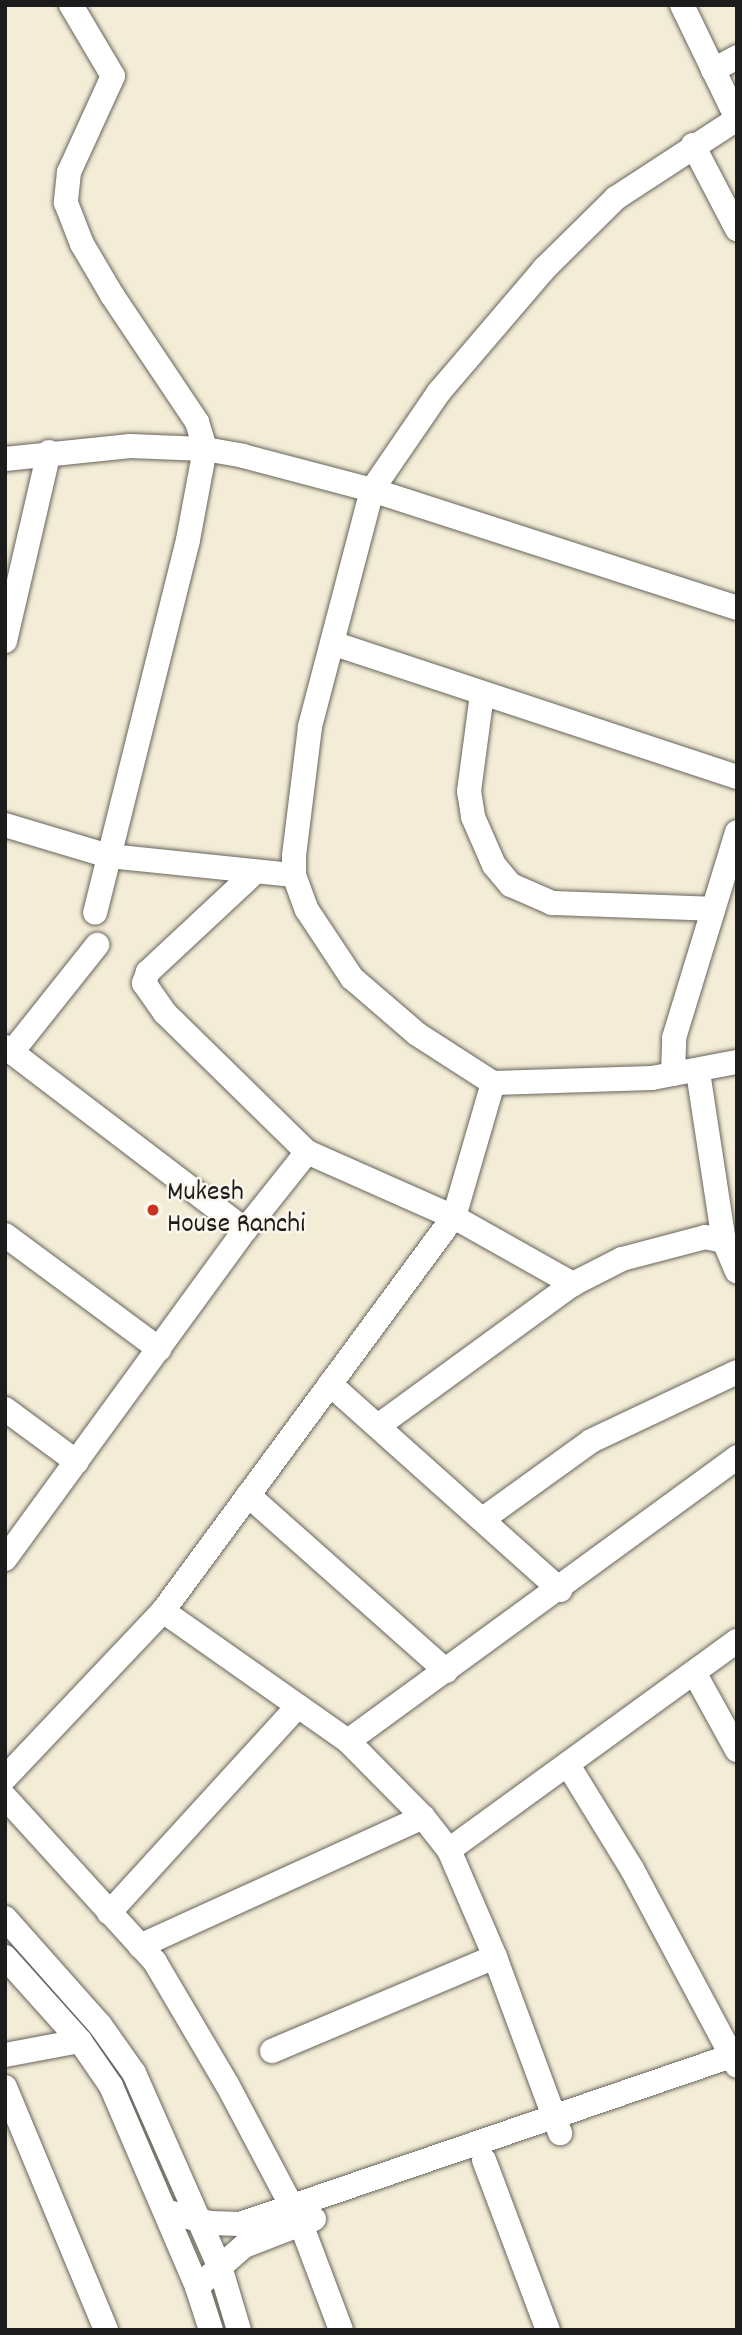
<!DOCTYPE html>
<html>
<head>
<meta charset="utf-8">
<style>
	body { margin:0 }
	#map { position:relative; width:742px; height:2335px; overflow:hidden; background:#f3ecd6; font-family:Dekko,sans-serif }
	div>[style] { position:absolute }
	.roads { filter:drop-shadow(0 0 2px #67655d) drop-shadow(0 0 2px #67655d) }
	.minor>* { height:24px; margin:-12px; padding:0 12px; transform-origin:12px; border-radius:12px; background:#fff }
	.dots>* { width:19px; height:19px; translate:-50% -50%; box-sizing:border-box; border:4px solid #fbf7ec; border-radius:50% }
	span { translate:-50% -50%; white-space:nowrap; text-align:center; line-height:1.15; -webkit-text-stroke:5px #fbf7ec; paint-order:stroke }
	.poi-label { font-size:28px; color:#1c1c1c }
	.left { translate:0 -50%; text-align:left }
	.frame { position:absolute; inset:0; border:7px solid #1c1c1c; pointer-events:none }
</style>
</head>
<body>
<div id="map">
	<div class="roads">
		<div class="minor">
			<div style="left:71px;top:5px;width:82px;rotate:59.4deg"></div>
			<div style="left:113px;top:76px;width:106px;rotate:114.6deg"></div>
			<div style="left:69px;top:172px;width:31px;rotate:96deg"></div>
			<div style="left:66px;top:203px;width:44px;rotate:68.7deg"></div>
			<div style="left:82px;top:244px;width:59px;rotate:59.5deg"></div>
			<div style="left:112px;top:295px;width:153px;rotate:56.2deg"></div>
			<div style="left:197px;top:422px;width:28px;rotate:73deg"></div>
			<div style="left:205px;top:449px;width:93px;rotate:100.6deg"></div>
			<div style="left:188px;top:540px;width:384px;rotate:104deg"></div>
			<div style="left:682px;top:5px;width:127px;rotate:64.2deg"></div>
			<div style="left:713px;top:70px;width:27px;rotate:-28deg"></div>
			<div style="left:737px;top:119px;width:145px;rotate:146.9deg"></div>
			<div style="left:616px;top:198px;width:100px;rotate:135.4deg"></div>
			<div style="left:545px;top:268px;width:163px;rotate:130.5deg"></div>
			<div style="left:439px;top:392px;width:119px;rotate:124.4deg"></div>
			<div style="left:372px;top:490px;width:245px;rotate:104.7deg"></div>
			<div style="left:310px;top:727px;width:130px;rotate:97.1deg"></div>
			<div style="left:294px;top:856px;width:19px;rotate:90deg"></div>
			<div style="left:294px;top:875px;width:37px;rotate:70deg"></div>
			<div style="left:307px;top:910px;width:82px;rotate:56.5deg"></div>
			<div style="left:352px;top:978px;width:86px;rotate:40.7deg"></div>
			<div style="left:417px;top:1034px;width:90px;rotate:32.8deg"></div>
			<div style="left:493px;top:1083px;width:159px;rotate:-1.8deg"></div>
			<div style="left:652px;top:1078px;width:86px;rotate:-10.7deg"></div>
			<div style="left:693px;top:145px;width:95px;rotate:62.4deg"></div>
			<div style="left:5px;top:459px;width:126px;rotate:-5.9deg"></div>
			<div style="left:130px;top:446px;width:75px;rotate:2.3deg"></div>
			<div style="left:205px;top:449px;width:39px;rotate:10deg"></div>
			<div style="left:243px;top:456px;width:133px;rotate:14.8deg"></div>
			<div style="left:372px;top:490px;width:384px;rotate:17.9deg"></div>
			<div style="left:5px;top:641px;width:194px;rotate:-76.9deg"></div>
			<div style="left:332px;top:643px;width:427px;rotate:18.3deg"></div>
			<div style="left:482px;top:694px;width:98px;rotate:97.6deg"></div>
			<div style="left:469px;top:791px;width:26px;rotate:81deg"></div>
			<div style="left:473px;top:817px;width:52px;rotate:66.4deg"></div>
			<div style="left:494px;top:865px;width:26px;rotate:50deg"></div>
			<div style="left:511px;top:885px;width:45px;rotate:23.7deg"></div>
			<div style="left:552px;top:903px;width:161px;rotate:2.1deg"></div>
			<div style="left:5px;top:825px;width:109px;rotate:16.6deg"></div>
			<div style="left:109px;top:856px;width:186px;rotate:5.9deg"></div>
			<div style="left:253px;top:874px;width:144px;rotate:137deg"></div>
			<div style="left:148px;top:972px;width:12px;rotate:110deg"></div>
			<div style="left:144px;top:983px;width:37px;rotate:55deg"></div>
			<div style="left:165px;top:1013px;width:199px;rotate:44.4deg"></div>
			<div style="left:5px;top:1047px;width:302px;rotate:37.3deg"></div>
			<div style="left:12px;top:1052px;width:137px;rotate:-51.5deg"></div>
			<div style="left:698px;top:1072px;width:171px;rotate:81.3deg"></div>
			<div style="left:673px;top:1074px;width:36px;rotate:-88deg"></div>
			<div style="left:674px;top:1038px;width:215px;rotate:-73deg"></div>
			<div style="left:5px;top:1235px;width:192px;rotate:36.5deg"></div>
			<div style="left:330px;top:1384px;width:309px;rotate:41.8deg"></div>
			<div style="left:5px;top:1409px;width:89px;rotate:36.4deg"></div>
			<div style="left:378px;top:1426px;width:241px;rotate:-36.1deg"></div>
			<div style="left:573px;top:1284px;width:55px;rotate:-27deg"></div>
			<div style="left:622px;top:1259px;width:86px;rotate:-14.8deg"></div>
			<div style="left:705px;top:1237px;width:19px;rotate:12deg"></div>
			<div style="left:724px;top:1241px;width:33px;rotate:67deg"></div>
			<div style="left:248px;top:1495px;width:265px;rotate:41.6deg"></div>
			<div style="left:483px;top:1519px;width:133px;rotate:-35.8deg"></div>
			<div style="left:591px;top:1441px;width:161px;rotate:-25.3deg"></div>
			<div style="left:5px;top:1559px;width:407px;rotate:-53.9deg"></div>
			<div style="left:245px;top:1230px;width:100px;rotate:-51.5deg"></div>
			<div style="left:307px;top:1152px;width:161px;rotate:23.9deg"></div>
			<div style="left:454px;top:1217px;width:137px;rotate:29.4deg"></div>
			<div style="left:163px;top:1611px;width:226px;rotate:35.1deg"></div>
			<div style="left:348px;top:1741px;width:107px;rotate:45.4deg"></div>
			<div style="left:423px;top:1817px;width:42px;rotate:51.8deg"></div>
			<div style="left:449px;top:1850px;width:116px;rotate:66.7deg"></div>
			<div style="left:495px;top:1957px;width:188px;rotate:69.7deg"></div>
			<div style="left:695px;top:1674px;width:87px;rotate:61.1deg"></div>
			<div style="left:348px;top:1741px;width:482px;rotate:-36.1deg"></div>
			<div style="left:568px;top:1765px;width:122px;rotate:58.4deg"></div>
			<div style="left:632px;top:1869px;width:223px;rotate:61.9deg"></div>
			<div style="left:5px;top:1778px;width:230px;rotate:-46.6deg"></div>
			<div style="left:163px;top:1611px;width:490px;rotate:-53.6deg"></div>
			<div style="left:454px;top:1217px;width:140px;rotate:-73.8deg"></div>
			<div style="left:5px;top:1797px;width:223px;rotate:47.7deg"></div>
			<div style="left:155px;top:1962px;width:142px;rotate:59.5deg"></div>
			<div style="left:227px;top:2084px;width:158px;rotate:62.1deg"></div>
			<div style="left:301px;top:2224px;width:113px;rotate:69.3deg"></div>
			<div style="left:449px;top:1850px;width:356px;rotate:-36deg"></div>
			<div style="left:109px;top:1913px;width:280px;rotate:-47.6deg"></div>
			<div style="left:5px;top:1918px;width:143px;rotate:48.4deg"></div>
			<div style="left:100px;top:2025px;width:59px;rotate:54.7deg"></div>
			<div style="left:134px;top:2073px;width:215px;rotate:66.2deg"></div>
			<div style="left:221px;top:2270px;width:63px;rotate:73.3deg"></div>
			<div style="left:140px;top:1946px;width:311px;rotate:-24.5deg"></div>
			<div style="left:5px;top:1957px;width:113px;rotate:48.2deg"></div>
			<div style="left:80px;top:2041px;width:55px;rotate:55.4deg"></div>
			<div style="left:111px;top:2086px;width:219px;rotate:66.8deg"></div>
			<div style="left:197px;top:2287px;width:45px;rotate:72deg"></div>
			<div style="left:272px;top:2051px;width:242px;rotate:-22.9deg"></div>
			<div style="left:5px;top:2055px;width:76px;rotate:-10.6deg"></div>
			<div style="left:5px;top:2087px;width:263px;rotate:67.4deg"></div>
			<div style="left:484px;top:2160px;width:182px;rotate:69.4deg"></div>
			<div style="left:165px;top:2211px;width:47px;rotate:14.9deg"></div>
			<div style="left:210px;top:2223px;width:30px;rotate:2deg"></div>
			<div style="left:240px;top:2224px;width:525px;rotate:-18.88deg"></div>
			<div style="left:197px;top:2287px;width:62px;rotate:-41.1deg"></div>
			<div style="left:244px;top:2246px;width:75px;rotate:-21.1deg"></div>
		</div>
	</div>
	<div class="dots">
		<div style="left:153px;top:1210px;background:#c8321e"></div>
	</div>
	<div class="poi-label">
		<span class="left" style="left:167px;top:1210px">Mukesh<br>House Ranchi</span>
	</div>
	<div class="frame"></div>
</div>
</body>
</html>
